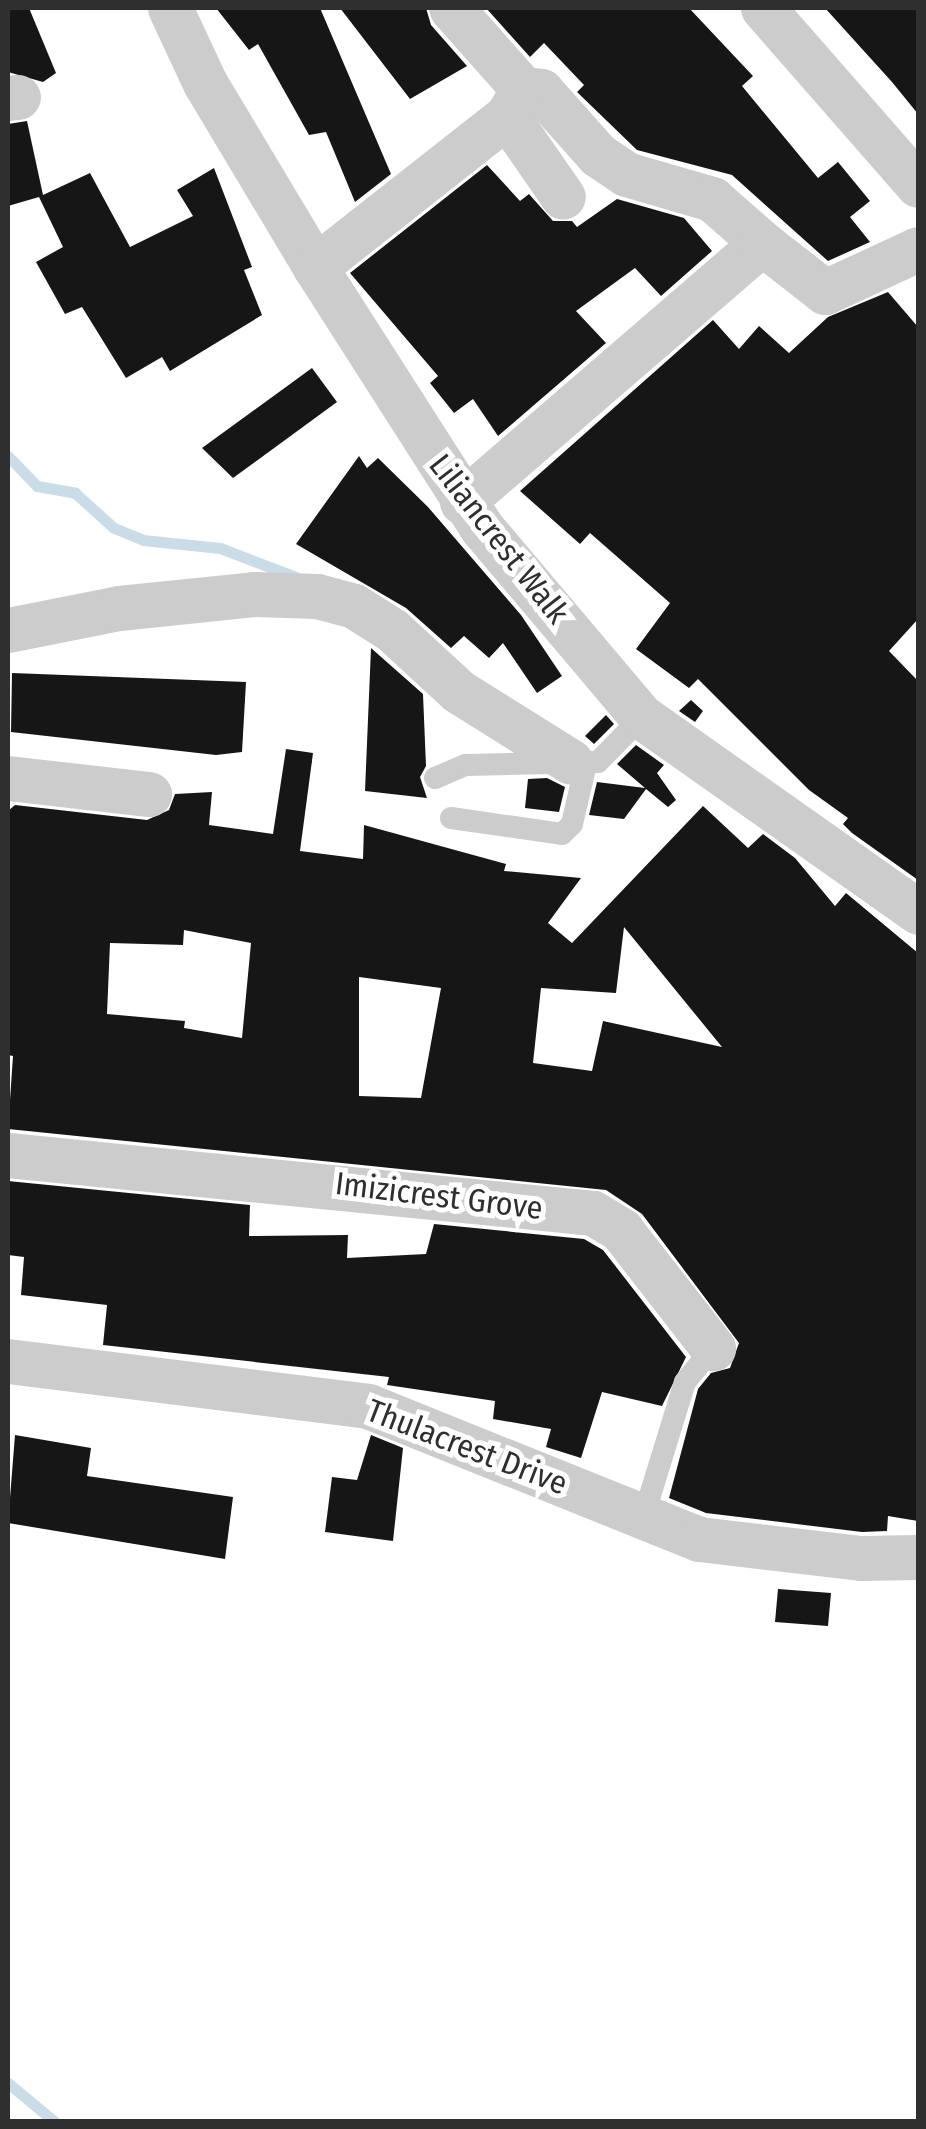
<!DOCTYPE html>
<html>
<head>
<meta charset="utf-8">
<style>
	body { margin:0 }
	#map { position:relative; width:926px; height:2129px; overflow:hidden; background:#fff; font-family:"Fira Sans Condensed",sans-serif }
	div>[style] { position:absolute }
	.stream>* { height:11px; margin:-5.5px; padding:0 5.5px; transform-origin:5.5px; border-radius:5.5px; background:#cbdce9 }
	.building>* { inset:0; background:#161616 }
	.lane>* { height:22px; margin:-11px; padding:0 11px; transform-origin:11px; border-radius:11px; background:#ccc }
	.street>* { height:45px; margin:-22.5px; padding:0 22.5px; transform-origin:22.5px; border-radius:22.5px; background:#ccc }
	span { translate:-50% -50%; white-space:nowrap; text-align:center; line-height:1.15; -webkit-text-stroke:10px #fff; paint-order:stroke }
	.street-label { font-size:32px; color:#2f2f2f }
	.frame { position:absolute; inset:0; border:10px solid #2f2f2f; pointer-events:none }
</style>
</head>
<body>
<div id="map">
	<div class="stream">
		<div style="left:8px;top:456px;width:42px;rotate:46deg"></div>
		<div style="left:37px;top:486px;width:39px;rotate:10deg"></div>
		<div style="left:75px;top:493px;width:52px;rotate:41.9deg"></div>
		<div style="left:114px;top:528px;width:31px;rotate:22deg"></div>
		<div style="left:143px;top:540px;width:77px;rotate:5.9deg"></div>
		<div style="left:220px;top:548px;width:81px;rotate:20.9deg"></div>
		<div style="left:8px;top:2083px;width:61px;rotate:39.7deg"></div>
	</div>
	<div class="building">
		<div style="clip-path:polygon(8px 8px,29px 8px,56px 73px,43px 82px,8px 72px)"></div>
		<div style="clip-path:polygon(216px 8px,320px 8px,391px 174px,355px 202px,326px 132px,309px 135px,258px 44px,249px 50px)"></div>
		<div style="clip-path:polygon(340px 8px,426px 8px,431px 25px,467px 66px,410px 99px)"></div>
		<div style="clip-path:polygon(486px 8px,689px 8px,753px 76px,742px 86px,818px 178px,838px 162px,870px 201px,850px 217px,870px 242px,828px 261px,732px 175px,637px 150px,577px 92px,584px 85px,544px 43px,530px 57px)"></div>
		<div style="clip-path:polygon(825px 8px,918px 8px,918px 114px,892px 82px)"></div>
		<div style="clip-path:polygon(27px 121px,43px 195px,90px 173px,130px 247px,193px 216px,177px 190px,214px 168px,252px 267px,244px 270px,262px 315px,170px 371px,162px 357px,126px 378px,82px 307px,65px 314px,36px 262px,63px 247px,39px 197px,8px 206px,8px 124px)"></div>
		<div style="clip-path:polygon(487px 165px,520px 201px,529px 194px,553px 221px,572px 221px,577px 227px,617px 199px,684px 218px,712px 251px,661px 296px,635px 268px,576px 311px,606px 343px,498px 436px,473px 399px,454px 413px,430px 383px,438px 376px,350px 273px)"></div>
		<div style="clip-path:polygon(888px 292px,918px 327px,918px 619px,889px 651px,918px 681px,918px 880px,852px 833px,843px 824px,848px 818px,809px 790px,698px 679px,689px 688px,636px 649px,670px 603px,590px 533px,580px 544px,520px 491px,713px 320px,739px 349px,759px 326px,789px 353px,828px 317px)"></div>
		<div style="clip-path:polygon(312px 368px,337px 402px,233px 478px,202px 448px)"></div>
		<div style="clip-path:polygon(359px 456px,367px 468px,378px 458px,428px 507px,521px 615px,562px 676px,537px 693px,503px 643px,489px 658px,464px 636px,451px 648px,406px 608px,296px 544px)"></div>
		<div style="clip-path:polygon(371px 648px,423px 694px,426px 766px,420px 777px,427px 798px,365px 791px)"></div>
		<div style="clip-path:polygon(12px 673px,246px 682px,242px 752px,216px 755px,11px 732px)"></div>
		<div style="clip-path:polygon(691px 700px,703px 711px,695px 722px,679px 711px)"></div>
		<div style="clip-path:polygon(606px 715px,614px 724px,594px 744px,585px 736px)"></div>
		<div style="clip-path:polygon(636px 745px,664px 765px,657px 773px,676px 800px,668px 807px,646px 789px,624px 819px,589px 815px,597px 782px,645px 788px,617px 764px)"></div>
		<div style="clip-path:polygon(evenodd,286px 749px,313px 753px,300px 851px,363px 859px,364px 825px,506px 864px,504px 871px,581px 878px,548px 923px,572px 943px,703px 806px,748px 848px,763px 834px,795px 858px,835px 906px,846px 893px,918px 953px,918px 1521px,888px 1516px,887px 1531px,862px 1532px,706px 1513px,669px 1498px,698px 1389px,711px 1373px,730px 1368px,739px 1343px,642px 1214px,606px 1190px,8px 1129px,13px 1056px,8px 1055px,8px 811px,15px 805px,147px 820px,169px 810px,175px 794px,212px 792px,209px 825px,273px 834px,286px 749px,624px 927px,722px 1047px,603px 1021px,592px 1071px,533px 1063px,541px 988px,616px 993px,624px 927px,286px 749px,184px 930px,251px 943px,242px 1038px,184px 1028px,185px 1021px,107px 1014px,110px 943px,183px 945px,184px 930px,286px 749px,359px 977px,441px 988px,421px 1098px,359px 1096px,359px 977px)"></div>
		<div style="clip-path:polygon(547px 778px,565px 787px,559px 812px,525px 808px,528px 779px)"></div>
		<div style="clip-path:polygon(8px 1181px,250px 1205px,249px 1236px,348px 1235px,347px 1258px,426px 1254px,434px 1224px,584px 1239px,603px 1250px,686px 1357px,662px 1406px,602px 1392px,581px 1458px,546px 1447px,551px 1429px,493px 1419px,495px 1401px,387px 1385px,389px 1377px,103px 1345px,107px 1305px,21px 1295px,24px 1257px,8px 1255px)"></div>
		<div style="clip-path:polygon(15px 1435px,91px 1448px,87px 1476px,233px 1497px,225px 1559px,8px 1523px)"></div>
		<div style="clip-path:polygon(371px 1435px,403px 1448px,393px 1541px,325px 1532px,332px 1477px,357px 1480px)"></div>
		<div style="clip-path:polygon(778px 1589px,831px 1593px,828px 1626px,775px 1622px)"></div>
	</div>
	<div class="lane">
		<div style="left:435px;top:778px;width:34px;rotate:-23deg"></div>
		<div style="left:466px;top:765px;width:132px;rotate:-1.3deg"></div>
		<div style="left:598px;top:762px;width:63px;rotate:-45.6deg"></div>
		<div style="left:451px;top:818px;width:112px;rotate:8.2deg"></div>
		<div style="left:562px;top:834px;width:14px;rotate:-45deg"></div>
		<div style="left:572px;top:824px;width:62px;rotate:-76.9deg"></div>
		<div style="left:644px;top:1515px;width:139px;rotate:-72.9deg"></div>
		<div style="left:685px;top:1382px;width:44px;rotate:-50.5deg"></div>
	</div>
	<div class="street">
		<div style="left:170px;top:8px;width:83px;rotate:65deg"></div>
		<div style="left:205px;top:83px;width:214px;rotate:59.1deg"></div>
		<div style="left:315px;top:267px;width:310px;rotate:57.4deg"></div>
		<div style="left:482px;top:528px;width:248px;rotate:49.8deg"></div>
		<div style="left:642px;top:717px;width:338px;rotate:35.2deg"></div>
		<div style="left:763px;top:8px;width:235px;rotate:48.8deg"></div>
		<div style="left:523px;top:89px;width:18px;rotate:6deg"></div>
		<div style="left:541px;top:91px;width:86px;rotate:48.3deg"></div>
		<div style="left:598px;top:155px;width:34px;rotate:34deg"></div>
		<div style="left:626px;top:174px;width:90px;rotate:16.2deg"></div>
		<div style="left:712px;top:199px;width:67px;rotate:41.3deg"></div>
		<div style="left:8px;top:98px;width:10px;rotate:-6deg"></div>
		<div style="left:507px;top:116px;width:98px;rotate:55.3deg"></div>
		<div style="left:315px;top:267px;width:244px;rotate:-38.2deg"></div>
		<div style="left:507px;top:116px;width:31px;rotate:-59deg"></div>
		<div style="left:523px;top:89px;width:108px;rotate:-131.6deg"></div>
		<div style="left:462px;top:502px;width:396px;rotate:-40.8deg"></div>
		<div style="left:762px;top:243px;width:80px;rotate:37.9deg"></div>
		<div style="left:825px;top:292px;width:102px;rotate:-24.8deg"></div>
		<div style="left:8px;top:630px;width:113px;rotate:-11.2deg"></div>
		<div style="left:119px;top:608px;width:136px;rotate:-5.9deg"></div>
		<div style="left:254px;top:594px;width:63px;rotate:1.8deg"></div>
		<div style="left:317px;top:596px;width:38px;rotate:15deg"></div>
		<div style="left:354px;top:606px;width:45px;rotate:32.3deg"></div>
		<div style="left:392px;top:630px;width:90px;rotate:42.7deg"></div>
		<div style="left:458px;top:691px;width:133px;rotate:32.1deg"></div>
		<div style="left:8px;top:778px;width:142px;rotate:6.5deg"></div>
		<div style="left:8px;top:1155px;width:588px;rotate:5.66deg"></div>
		<div style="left:593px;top:1213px;width:33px;rotate:31deg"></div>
		<div style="left:621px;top:1230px;width:150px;rotate:52.1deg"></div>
		<div style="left:8px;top:1361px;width:363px;rotate:7.1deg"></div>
		<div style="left:368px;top:1406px;width:357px;rotate:21.9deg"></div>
		<div style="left:699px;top:1539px;width:163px;rotate:6.7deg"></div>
		<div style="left:861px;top:1558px;width:57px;rotate:-1deg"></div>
	</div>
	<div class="street-label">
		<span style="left:499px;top:539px;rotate:52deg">Liliancrest Walk</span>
		<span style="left:439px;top:1196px;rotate:7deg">Imizicrest Grove</span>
		<span style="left:467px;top:1447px;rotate:21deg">Thulacrest Drive</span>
	</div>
	<div class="frame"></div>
</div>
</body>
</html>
